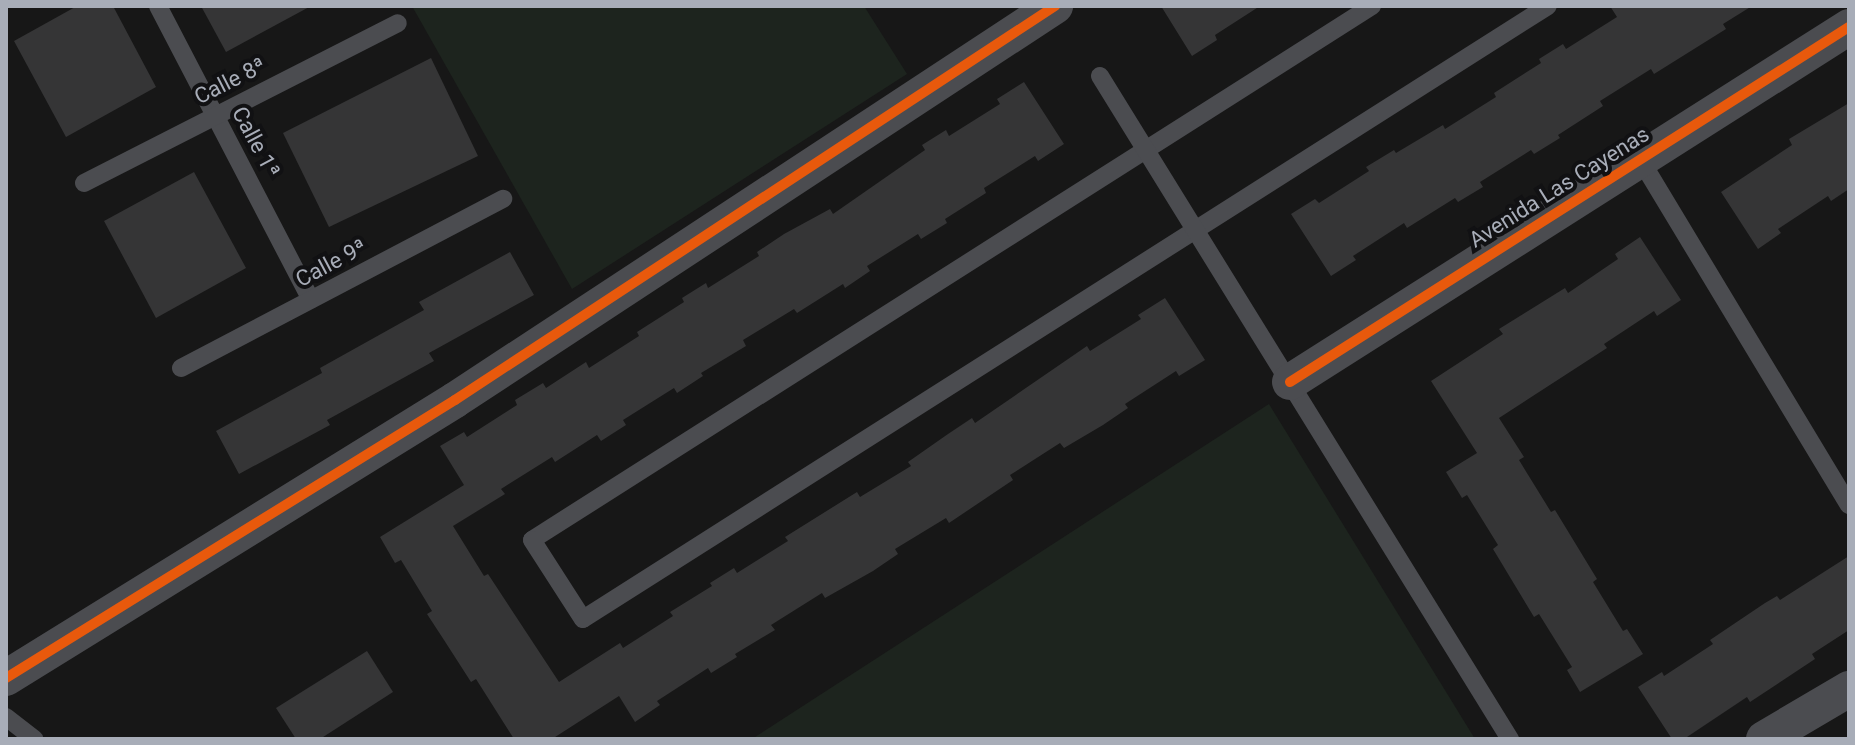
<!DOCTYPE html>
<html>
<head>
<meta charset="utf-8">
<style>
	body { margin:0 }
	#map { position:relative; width:1855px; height:745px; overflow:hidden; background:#171717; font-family:Roboto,sans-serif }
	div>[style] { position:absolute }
	.green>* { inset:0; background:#1d241e }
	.building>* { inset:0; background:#353536 }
	.lane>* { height:18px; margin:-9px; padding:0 9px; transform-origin:9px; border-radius:9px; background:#4b4c50 }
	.street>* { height:36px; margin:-18px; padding:0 18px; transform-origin:18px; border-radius:18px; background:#4b4c50 }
	.cycleway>* { height:10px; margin:-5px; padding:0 5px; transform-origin:5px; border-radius:5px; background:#e8590c }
	span { translate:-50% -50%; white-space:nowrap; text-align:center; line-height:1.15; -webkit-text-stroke:8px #111113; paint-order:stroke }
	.street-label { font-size:22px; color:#a8adb8 }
	.frame { position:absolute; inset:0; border:8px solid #a8adb8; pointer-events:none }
</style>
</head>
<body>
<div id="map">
	<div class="green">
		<div style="clip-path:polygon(412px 6px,864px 6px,907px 74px,572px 289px)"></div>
		<div style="clip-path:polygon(1269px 404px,1475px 739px,752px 739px)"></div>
	</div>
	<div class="building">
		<div style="clip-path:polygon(77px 6px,113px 6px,156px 87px,66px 137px,14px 41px)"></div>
		<div style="clip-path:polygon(201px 6px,311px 6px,226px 52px)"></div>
		<div style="clip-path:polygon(1161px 6px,1260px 6px,1215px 35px,1217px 40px,1192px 56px)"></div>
		<div style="clip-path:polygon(1610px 6px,1752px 6px,1723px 24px,1726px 29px,1654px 74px,1651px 69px,1600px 101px,1603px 106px,1558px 135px,1560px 138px,1534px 154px,1531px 150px,1480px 182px,1483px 187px,1458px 202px,1455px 198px,1407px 228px,1404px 223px,1353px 256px,1356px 260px,1331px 276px,1291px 214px,1315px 199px,1319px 203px,1369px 171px,1366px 167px,1394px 150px,1396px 153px,1443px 125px,1445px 129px,1496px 97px,1494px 93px,1541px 63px,1539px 59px,1563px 44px,1566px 49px,1617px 17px)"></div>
		<div style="clip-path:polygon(431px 58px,478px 156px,329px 227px,283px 133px)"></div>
		<div style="clip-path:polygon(1024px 82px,1064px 144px,1038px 161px,1035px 156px,984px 188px,986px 193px,945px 219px,947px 223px,921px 239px,918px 234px,867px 266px,870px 271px,845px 288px,843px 284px,797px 313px,794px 309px,743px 340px,746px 346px,701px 373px,703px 376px,677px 393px,674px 388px,623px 420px,626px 425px,601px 441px,597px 435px,555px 462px,552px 457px,501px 489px,505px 494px,453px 526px,484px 576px,488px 574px,559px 682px,620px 643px,623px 648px,673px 616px,670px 612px,712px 586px,710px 583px,734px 568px,737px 573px,788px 541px,785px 537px,857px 492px,860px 497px,911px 466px,908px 462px,948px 434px,972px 418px,975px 423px,1087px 346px,1090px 351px,1141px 319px,1138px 315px,1165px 298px,1205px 360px,1179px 376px,1176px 371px,1125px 404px,1128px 408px,1103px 425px,1064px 448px,1060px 443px,1010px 475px,1013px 480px,949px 523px,946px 518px,895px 549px,898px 554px,873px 571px,825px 598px,822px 593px,771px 625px,775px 630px,735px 654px,737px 657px,711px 673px,708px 668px,657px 701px,660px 705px,635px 722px,619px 696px,552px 739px,514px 739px,476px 679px,471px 682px,444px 640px,427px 614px,432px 611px,401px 560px,395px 563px,380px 537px,464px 485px,440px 446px,464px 432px,467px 437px,517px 405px,515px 400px,543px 383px,546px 388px,586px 362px,589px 368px,639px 336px,637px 332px,684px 302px,682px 298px,706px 283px,708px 288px,759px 256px,757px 252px,784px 234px,830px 209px,833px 214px,925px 150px,922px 145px,946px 130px,949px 136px,1000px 104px,997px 99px)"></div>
		<div style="clip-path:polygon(1849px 103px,1849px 189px,1831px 201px,1828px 196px,1778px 229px,1781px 233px,1758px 249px,1721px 192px,1792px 145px,1789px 139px)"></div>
		<div style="clip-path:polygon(194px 172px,246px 268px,156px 318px,104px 221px)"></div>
		<div style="clip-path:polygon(1640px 237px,1681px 300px,1657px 316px,1654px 311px,1604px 344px,1607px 348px,1499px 418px,1524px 457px,1519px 460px,1551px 512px,1555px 510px,1597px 579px,1593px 582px,1623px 631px,1627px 629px,1643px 654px,1580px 692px,1567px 670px,1572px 667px,1539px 614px,1534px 617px,1493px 549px,1498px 545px,1467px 495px,1462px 498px,1446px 472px,1477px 453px,1431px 381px,1503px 334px,1499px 329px,1528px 311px,1565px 288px,1568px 293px,1618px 259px,1615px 254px)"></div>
		<div style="clip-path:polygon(510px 252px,534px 295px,429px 353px,434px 361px,327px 420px,330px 425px,239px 474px,216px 431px,322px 373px,320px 368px,424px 310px,419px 302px)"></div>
		<div style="clip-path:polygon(1849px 556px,1849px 630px,1812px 654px,1815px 659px,1750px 702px,1747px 697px,1684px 739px,1672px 739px,1638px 687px,1662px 672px,1664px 676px,1713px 644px,1710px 640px,1765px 603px,1777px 596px,1780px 600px)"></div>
		<div style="clip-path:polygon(367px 651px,393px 692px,320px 739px,296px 739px,276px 708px)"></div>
	</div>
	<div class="lane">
		<div style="left:158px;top:6px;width:331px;rotate:62.5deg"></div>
		<div style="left:1372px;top:6px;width:995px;rotate:147.56deg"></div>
		<div style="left:532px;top:540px;width:94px;rotate:57.2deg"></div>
		<div style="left:583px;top:619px;width:1143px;rotate:-32.43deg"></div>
		<div style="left:1100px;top:76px;width:780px;rotate:58.27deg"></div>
		<div style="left:1640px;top:159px;width:404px;rotate:58.9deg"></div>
		<div style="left:84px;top:183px;width:352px;rotate:-27deg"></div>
		<div style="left:181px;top:368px;width:364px;rotate:-27.7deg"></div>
		<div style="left:6px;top:717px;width:36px;rotate:38deg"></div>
	</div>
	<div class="street">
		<div style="left:1290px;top:382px;width:662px;rotate:-32.42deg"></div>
		<div style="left:6px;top:678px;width:528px;rotate:-31.76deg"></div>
		<div style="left:455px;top:400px;width:718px;rotate:-33.29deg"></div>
		<div style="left:1764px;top:739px;width:99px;rotate:-30.5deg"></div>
	</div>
	<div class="cycleway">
		<div style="left:1290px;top:382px;width:662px;rotate:-32.42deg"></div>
		<div style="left:6px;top:678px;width:528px;rotate:-31.76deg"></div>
		<div style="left:455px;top:400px;width:718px;rotate:-33.29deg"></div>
	</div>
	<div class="street-label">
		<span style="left:230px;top:81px;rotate:-27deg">Calle 8ª</span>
		<span style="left:256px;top:142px;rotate:62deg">Calle 1ª</span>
		<span style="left:1559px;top:187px;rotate:-32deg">Avenida Las Cayenas</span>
		<span style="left:331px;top:263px;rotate:-28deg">Calle 9ª</span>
	</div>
	<div class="frame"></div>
</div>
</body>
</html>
